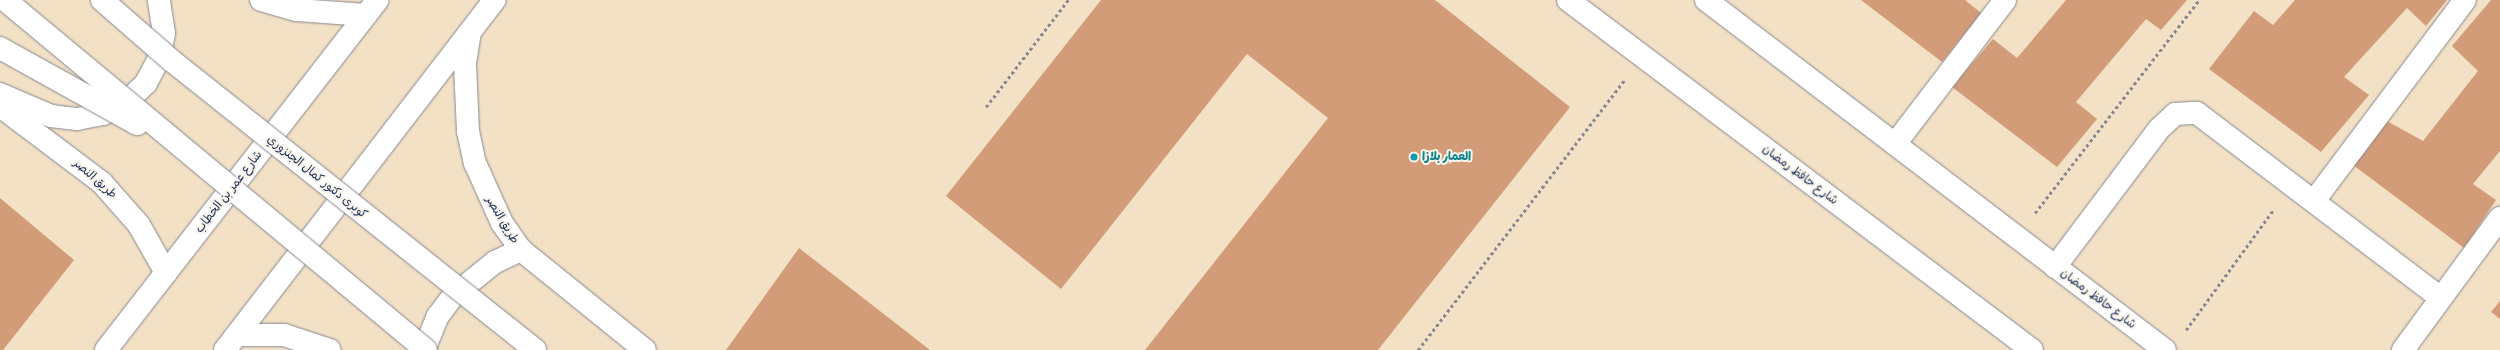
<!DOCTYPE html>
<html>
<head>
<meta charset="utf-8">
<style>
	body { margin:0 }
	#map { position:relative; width:2500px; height:350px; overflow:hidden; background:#f3e1c6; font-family:Pangolin,"Playpen Sans Arabic",sans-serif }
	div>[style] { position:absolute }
	.building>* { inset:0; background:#d29c78 }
	.path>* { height:2.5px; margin-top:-1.25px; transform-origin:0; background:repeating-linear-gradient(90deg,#878892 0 3px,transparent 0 6px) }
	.roads { filter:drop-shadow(0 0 1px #878892) drop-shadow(0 0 1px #878892) }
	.minor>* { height:22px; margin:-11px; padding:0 11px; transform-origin:11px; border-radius:11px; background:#fff }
	.tertiary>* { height:22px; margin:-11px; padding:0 11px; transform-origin:11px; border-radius:11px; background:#fff }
	.trunk>* { height:22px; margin:-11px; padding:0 11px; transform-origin:11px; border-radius:11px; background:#fff }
	.bridges { filter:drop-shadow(0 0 1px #878892) drop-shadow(0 0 1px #878892) }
	.trunk-bridge>* { height:22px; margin:-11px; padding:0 11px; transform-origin:11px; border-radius:11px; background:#fff }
	.dots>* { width:11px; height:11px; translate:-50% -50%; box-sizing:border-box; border:2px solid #f7f3e8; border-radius:50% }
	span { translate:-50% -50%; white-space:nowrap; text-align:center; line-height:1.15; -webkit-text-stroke:4px #f7f3e8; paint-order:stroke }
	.culture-label { font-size:12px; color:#0d838f; font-weight:700 }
	.left { translate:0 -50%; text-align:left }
	.street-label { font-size:12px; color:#1b2f5e }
</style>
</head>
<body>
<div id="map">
	<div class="building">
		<div style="clip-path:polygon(1101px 0,1435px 0,1570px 107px,1378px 350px,1145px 350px,1328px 118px,1247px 54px,1061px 289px,946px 196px)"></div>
		<div style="clip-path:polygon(1861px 0,1965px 0,1981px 13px,1942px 62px)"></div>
		<div style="clip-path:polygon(2066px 0,2187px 0,2161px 30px,2146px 19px,2076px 102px,2097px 119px,2057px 167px,1952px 87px,1993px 39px,2017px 58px)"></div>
		<div style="clip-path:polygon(2295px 0,2447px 0,2426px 26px,2407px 8px,2344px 77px,2369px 95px,2321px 152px,2209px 69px,2254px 11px,2273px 25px)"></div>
		<div style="clip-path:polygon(2491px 0,2500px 0,2500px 151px,2473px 184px,2496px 200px,2464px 248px,2353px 165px,2387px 121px,2423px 141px,2478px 71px,2452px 46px)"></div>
		<div style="clip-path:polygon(0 198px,74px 260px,3px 350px,0 350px)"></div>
		<div style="clip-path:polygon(799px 248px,930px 350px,726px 350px)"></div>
		<div style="clip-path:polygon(2500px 301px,2500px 319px,2491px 312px)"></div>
	</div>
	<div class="path">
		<div style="left:986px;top:107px;width:135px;rotate:-52.5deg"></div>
		<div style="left:2035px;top:213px;width:269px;rotate:-52.4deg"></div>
		<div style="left:2186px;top:330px;width:150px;rotate:-54deg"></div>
		<div style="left:1418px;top:350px;width:341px;rotate:-52.6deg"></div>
	</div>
	<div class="roads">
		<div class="minor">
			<div style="left:1568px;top:0;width:581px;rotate:37.03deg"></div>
			<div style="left:1706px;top:0;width:577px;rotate:37.33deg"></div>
			<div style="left:1895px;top:144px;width:181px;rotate:-52.6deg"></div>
			<div style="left:2314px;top:201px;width:251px;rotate:-53.1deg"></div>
			<div style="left:2055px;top:267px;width:173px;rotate:-53deg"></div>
			<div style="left:2159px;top:129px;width:22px;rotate:-43deg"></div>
			<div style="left:2175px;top:114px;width:22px;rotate:-3deg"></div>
			<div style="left:2197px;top:113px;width:306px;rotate:37.2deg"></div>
			<div style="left:2403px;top:350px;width:164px;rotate:-53.7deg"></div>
		</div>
		<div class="tertiary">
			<div style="left:106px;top:350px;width:443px;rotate:-52.2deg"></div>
			<div style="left:225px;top:350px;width:442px;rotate:-52.4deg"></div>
		</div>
		<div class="trunk">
			<div style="left:261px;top:0;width:37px;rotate:16deg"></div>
			<div style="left:297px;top:10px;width:69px;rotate:4.1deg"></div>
			<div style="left:470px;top:32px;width:33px;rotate:99deg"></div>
			<div style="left:465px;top:65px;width:66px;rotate:87.4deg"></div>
			<div style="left:468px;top:131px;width:33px;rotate:78deg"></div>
			<div style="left:475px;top:163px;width:66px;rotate:65.8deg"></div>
			<div style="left:502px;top:223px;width:33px;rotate:55deg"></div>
			<div style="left:521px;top:250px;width:159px;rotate:38.9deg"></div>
			<div style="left:0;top:94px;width:56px;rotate:23.3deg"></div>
			<div style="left:51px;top:116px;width:26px;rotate:7deg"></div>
			<div style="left:77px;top:119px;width:26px;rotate:-11deg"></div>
			<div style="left:103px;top:114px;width:27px;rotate:-28deg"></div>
			<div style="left:127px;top:101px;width:26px;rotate:-43deg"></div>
			<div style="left:146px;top:83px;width:27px;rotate:-62deg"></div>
			<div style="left:159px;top:59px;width:26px;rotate:-79deg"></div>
			<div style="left:164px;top:33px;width:33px;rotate:-99deg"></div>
			<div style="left:0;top:106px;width:128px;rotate:37deg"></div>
			<div style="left:102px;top:183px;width:56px;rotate:48.6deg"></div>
			<div style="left:139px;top:225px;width:55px;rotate:60.6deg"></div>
			<div style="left:237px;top:335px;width:47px"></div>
			<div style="left:284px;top:335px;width:48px;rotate:18.1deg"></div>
			<div style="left:424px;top:350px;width:37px;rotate:-68deg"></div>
			<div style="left:438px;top:316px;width:26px;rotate:-53deg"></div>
			<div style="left:454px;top:295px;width:53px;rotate:-38.8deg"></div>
			<div style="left:495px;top:262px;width:29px;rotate:-25deg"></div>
		</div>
	</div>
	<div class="bridges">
		<div class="trunk-bridge">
			<div style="left:5px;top:0;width:547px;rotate:39.74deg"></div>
			<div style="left:102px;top:0;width:93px;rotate:41.1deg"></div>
			<div style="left:172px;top:61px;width:464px;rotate:38.5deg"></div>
			<div style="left:0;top:48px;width:157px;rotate:29deg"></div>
		</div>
	</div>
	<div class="dots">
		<div style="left:1414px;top:157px;background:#0f9aa8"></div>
	</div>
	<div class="culture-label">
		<span class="left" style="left:1422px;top:157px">العمار بلازا</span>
	</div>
	<div class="street-label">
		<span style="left:1800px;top:175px;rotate:37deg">شارع حافظ رمضان</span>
		<span style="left:317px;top:177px;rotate:39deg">كوبرى دكتور كمال الجنزوري</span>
		<span style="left:95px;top:179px;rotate:41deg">طريق النصر</span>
		<span style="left:229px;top:192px;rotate:-52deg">شارع عمر بن الخطاب</span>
		<span style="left:502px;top:220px;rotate:59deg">طريق النصر</span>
		<span style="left:2098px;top:299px;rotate:37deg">شارع حافظ رمضان</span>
	</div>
</div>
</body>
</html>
